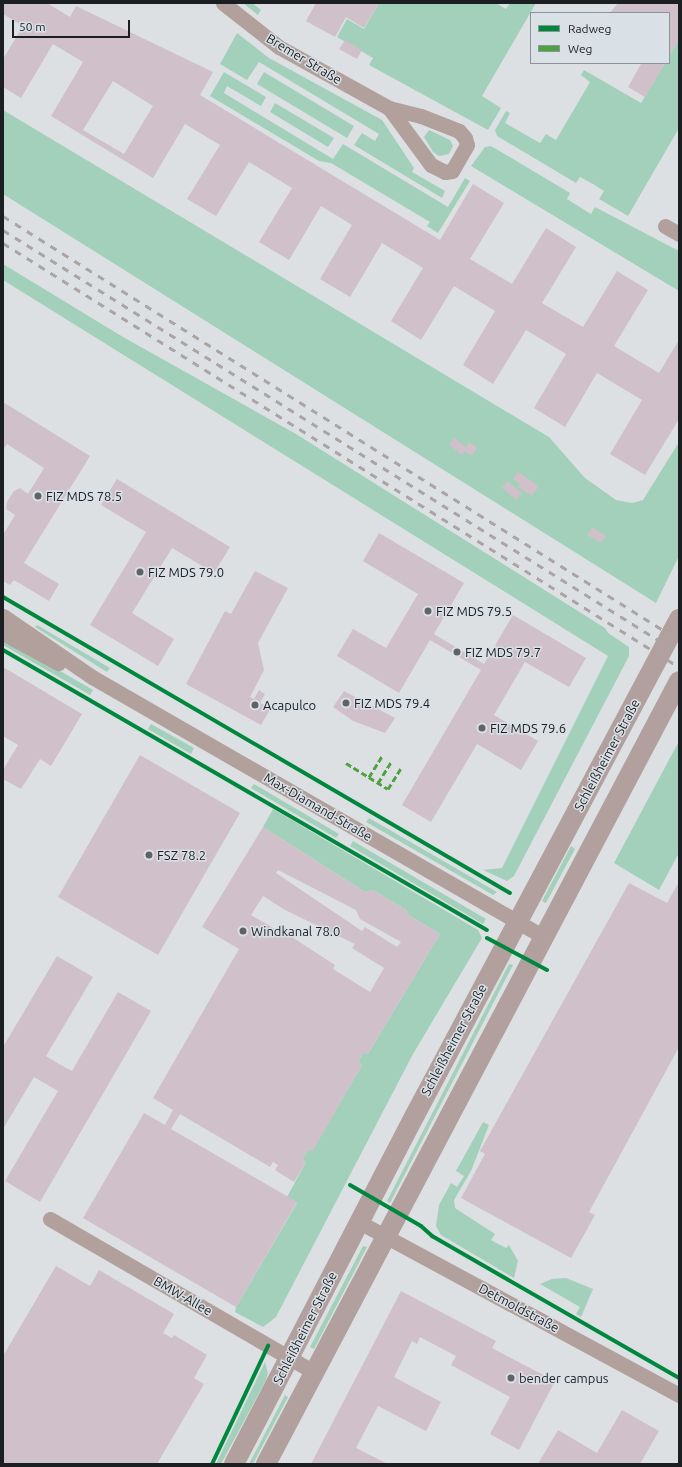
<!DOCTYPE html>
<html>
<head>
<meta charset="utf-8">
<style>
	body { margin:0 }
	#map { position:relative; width:682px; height:1467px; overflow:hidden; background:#dce0e3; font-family:Ubuntu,sans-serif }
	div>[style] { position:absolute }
	.green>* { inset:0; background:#a3d0bb }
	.building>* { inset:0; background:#cfc0ca }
	.minor>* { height:15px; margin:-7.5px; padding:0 7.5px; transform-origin:7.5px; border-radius:7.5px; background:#b2a09c }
	.major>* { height:20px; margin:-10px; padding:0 10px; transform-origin:10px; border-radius:10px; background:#b1a09e }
	.rail>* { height:3px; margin-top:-1.5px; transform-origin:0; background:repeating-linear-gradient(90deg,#aaa4a4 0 7px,transparent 0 14px) }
	.quiet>* { height:3px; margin-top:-1.5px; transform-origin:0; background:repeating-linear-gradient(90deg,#4fa241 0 6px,transparent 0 9px) }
	.cycleway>* { height:4px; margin:-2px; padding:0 2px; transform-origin:2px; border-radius:2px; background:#00873e }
	.dots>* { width:11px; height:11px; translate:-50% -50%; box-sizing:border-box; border:2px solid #d9e0e6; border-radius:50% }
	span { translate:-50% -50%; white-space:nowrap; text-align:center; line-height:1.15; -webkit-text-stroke:3px #d9e0e6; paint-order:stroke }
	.street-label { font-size:13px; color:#1c1f21 }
	.poi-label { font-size:13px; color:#1c1f21 }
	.left { translate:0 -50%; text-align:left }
	.frame { position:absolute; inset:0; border:4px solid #1c1f21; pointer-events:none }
	.legend { position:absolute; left:530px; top:12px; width:140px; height:52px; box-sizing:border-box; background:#d9e0e6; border:1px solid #8d9397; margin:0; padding:5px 7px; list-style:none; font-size:12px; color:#1c1f21 }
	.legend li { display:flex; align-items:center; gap:8px; height:20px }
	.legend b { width:20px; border:1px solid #8d9397 }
	.scale { position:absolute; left:12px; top:20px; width:118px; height:18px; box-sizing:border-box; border:2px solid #1c1f21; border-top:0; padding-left:5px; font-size:12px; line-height:14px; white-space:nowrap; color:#1c1f21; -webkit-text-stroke:3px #d9e0e6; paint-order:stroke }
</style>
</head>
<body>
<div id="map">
	<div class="green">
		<div style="clip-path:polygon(243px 3px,252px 3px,261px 10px,258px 15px)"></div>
		<div style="clip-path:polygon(379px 3px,496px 3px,506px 9px,510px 3px,536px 3px,482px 96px,501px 108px,488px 130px,369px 65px,373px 58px,337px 37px,347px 19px,364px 29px)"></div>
		<div style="clip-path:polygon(237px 33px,269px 58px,382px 120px,414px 168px,412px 172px,445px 191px,442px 198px,354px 145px,362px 133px,375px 141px,379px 134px,259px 62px,247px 80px,220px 64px)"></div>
		<div style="clip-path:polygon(679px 39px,679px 128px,628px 216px,599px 199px,604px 191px,593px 184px,580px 177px,576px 183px,497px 136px,495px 130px,506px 111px,510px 113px,505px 123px,540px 143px,546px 134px,556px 140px,590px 82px,581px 75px,584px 70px,641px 103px,665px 63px,669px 63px,669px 56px)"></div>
		<div style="clip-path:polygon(224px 72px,266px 97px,261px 106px,227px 86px,224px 93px,333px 159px,343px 144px,448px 207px,465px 178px,470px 181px,438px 233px,427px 226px,430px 222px,331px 163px,319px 161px,210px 96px)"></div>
		<div style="clip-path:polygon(264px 72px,354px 126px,347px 138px,257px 84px)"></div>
		<div style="clip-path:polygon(275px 103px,334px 138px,328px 147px,270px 112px)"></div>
		<div style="clip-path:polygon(3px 110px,549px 437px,585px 478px,616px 500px,632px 503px,643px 500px,679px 442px,679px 556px,656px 603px,3px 194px)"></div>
		<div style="clip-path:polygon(429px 130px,450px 140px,453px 146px,449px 154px,439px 156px,433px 152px,424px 137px)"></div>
		<div style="clip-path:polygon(491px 146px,570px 193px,567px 199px,591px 214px,595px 207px,679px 251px,679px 291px,471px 166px,485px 147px)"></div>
		<div style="clip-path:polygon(3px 264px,123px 337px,296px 434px,605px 628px,608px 633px,629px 647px,629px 656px,514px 876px,507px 881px,483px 870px,502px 868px,608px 656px,3px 280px)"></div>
		<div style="clip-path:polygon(37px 625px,110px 668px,107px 672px,35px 627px)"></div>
		<div style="clip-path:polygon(3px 638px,93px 690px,90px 695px,3px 645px)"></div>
		<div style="clip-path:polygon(151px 724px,194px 748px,191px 754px,148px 729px)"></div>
		<div style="clip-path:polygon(679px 741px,679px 853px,659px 890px,614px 863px)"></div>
		<div style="clip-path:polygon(254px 784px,339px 834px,336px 838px,251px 788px)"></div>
		<div style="clip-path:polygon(273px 809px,478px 930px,482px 938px,413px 1054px,276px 1317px,263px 1327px,235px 1312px,236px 1307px,297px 1203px,287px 1197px,306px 1162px,302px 1159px,309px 1149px,312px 1151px,362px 1065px,358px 1062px,364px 1052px,368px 1054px,440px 934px,408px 915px,406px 910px,373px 890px,365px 892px,263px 827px)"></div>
		<div style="clip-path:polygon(369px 818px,497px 892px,493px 895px,366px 822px)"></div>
		<div style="clip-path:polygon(353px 841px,486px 919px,483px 924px,350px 846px)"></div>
		<div style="clip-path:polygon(571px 846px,575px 849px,546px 903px,542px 901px)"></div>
		<div style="clip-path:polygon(509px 964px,513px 965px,390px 1203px,387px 1201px)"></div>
		<div style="clip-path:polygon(483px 1122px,489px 1125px,471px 1171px,454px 1200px,455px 1208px,495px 1234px,491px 1240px,506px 1248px,509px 1245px,518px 1261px,514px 1278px,441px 1235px,436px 1226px,439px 1205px,451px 1183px,457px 1187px,464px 1176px,456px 1171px)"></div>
		<div style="clip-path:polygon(363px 1246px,367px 1247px,314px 1349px,310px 1347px)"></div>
		<div style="clip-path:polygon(566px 1278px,593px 1289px,581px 1317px,576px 1314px,580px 1307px,540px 1284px,552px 1279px)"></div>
		<div style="clip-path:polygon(265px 1362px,268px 1373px,266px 1380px,221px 1464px,216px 1464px)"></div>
		<div style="clip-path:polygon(285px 1395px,288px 1397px,253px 1464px,249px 1464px)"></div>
	</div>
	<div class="building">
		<div style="clip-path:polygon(evenodd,3px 3px,47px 3px,70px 17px,76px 6px,213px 72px,200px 95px,440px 240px,473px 184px,504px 203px,470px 259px,512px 284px,546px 228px,576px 247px,542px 303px,583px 327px,617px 271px,648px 290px,614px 346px,659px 373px,679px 340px,679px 419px,645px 475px,610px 454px,642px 400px,597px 373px,565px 427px,534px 408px,566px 354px,526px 330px,493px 384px,463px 365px,495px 311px,454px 286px,421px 340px,391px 321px,423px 268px,382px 243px,350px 297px,320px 279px,352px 225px,321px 206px,289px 260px,259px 242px,292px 188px,249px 162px,216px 216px,187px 199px,220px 145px,185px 124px,153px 178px,51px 116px,83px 62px,53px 44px,21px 98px,3px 87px,3px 59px,23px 26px,3px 14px,3px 3px,113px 81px,153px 106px,124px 154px,83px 130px,113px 81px)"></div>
		<div style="clip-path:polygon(316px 3px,379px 3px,364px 28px,346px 17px,335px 37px,306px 21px)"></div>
		<div style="clip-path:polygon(618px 3px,679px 3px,679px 39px,669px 56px,669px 13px,610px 13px)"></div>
		<div style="clip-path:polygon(345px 40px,362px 50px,357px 59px,339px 49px)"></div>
		<div style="clip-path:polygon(639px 63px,665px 63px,645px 97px,628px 87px,641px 64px)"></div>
		<div style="clip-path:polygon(3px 402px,90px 456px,24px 563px,59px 584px,49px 601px,14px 580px,10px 585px,3px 581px,3px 535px,15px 515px,6px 509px,7px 502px,14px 491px,20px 488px,28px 494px,44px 468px,7px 444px,3px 450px)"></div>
		<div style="clip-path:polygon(454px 438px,466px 447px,469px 442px,477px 448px,472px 456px,465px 451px,462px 455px,449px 445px)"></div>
		<div style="clip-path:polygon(518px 472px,539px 486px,532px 496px,518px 487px,520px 484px,513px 479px)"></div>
		<div style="clip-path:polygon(117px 479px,230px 547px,214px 573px,172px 548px,132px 613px,174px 639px,158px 666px,90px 625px,146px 532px,101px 505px)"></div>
		<div style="clip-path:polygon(507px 481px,522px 493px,517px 500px,502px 488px)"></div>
		<div style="clip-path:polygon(592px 527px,606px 536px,601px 543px,587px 535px)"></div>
		<div style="clip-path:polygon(379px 533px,464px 583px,434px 634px,484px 664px,513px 615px,586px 658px,569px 687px,525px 662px,494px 715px,538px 741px,521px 770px,477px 744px,431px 822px,402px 805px,481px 670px,430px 640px,399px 693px,337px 656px,353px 629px,386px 648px,418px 594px,363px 561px)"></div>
		<div style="clip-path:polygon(255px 571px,288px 588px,258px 643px,264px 670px,250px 697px,254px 699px,259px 690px,265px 694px,260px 703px,271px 708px,261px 725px,186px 684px,225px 611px,231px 614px)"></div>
		<div style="clip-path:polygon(3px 667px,82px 714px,51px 766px,40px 759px,21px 789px,3px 779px,3px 770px,18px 745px,3px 736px)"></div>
		<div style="clip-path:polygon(344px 691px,395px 718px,385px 733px,353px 721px,333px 707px)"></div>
		<div style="clip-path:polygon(140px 755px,240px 813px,158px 955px,58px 897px)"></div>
		<div style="clip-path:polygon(evenodd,263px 827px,365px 892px,373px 890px,406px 910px,408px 915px,440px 934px,368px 1054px,364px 1052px,358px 1062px,362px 1065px,312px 1152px,309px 1149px,302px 1159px,306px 1162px,294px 1182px,275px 1170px,278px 1165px,273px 1162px,270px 1167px,180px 1114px,171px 1129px,297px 1202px,236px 1307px,83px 1218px,144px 1113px,165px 1125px,173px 1110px,153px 1098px,239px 949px,202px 927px,263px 827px,278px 870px,356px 910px,360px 919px,401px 942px,397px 947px,365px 927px,362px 931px,276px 873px,278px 870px,263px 827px,263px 896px,285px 910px,355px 944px,352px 948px,384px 968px,370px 992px,333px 969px,335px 965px,281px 930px,280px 932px,251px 915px,263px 896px)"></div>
		<div style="clip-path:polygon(679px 882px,679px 1047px,589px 1212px,595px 1215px,571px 1258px,461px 1198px,485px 1154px,480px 1151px,629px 883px,667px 903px)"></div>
		<div style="clip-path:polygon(57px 956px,93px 977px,46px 1056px,59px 1064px,72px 1071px,118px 992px,151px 1011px,40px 1202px,5px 1181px,58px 1091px,34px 1077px,3px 1129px,3px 1047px)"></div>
		<div style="clip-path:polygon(56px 1266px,90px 1286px,99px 1270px,174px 1314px,163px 1333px,172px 1338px,174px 1335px,207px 1355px,194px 1378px,204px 1384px,157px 1464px,3px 1464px,3px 1356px)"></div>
		<div style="clip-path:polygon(401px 1291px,496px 1341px,492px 1348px,555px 1381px,519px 1450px,490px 1434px,510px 1397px,451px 1365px,456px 1356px,420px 1337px,417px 1344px,412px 1341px,394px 1377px,441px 1402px,426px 1431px,378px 1406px,356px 1448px,388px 1464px,311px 1464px)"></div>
		<div style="clip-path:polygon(622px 1410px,659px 1431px,640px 1464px,538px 1464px,558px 1430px,597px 1453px)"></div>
	</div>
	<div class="minor">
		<div style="left:223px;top:3px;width:71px;rotate:38.2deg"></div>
		<div style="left:279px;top:47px;width:126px;rotate:29deg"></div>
		<div style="left:389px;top:108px;width:33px;rotate:14deg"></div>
		<div style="left:421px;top:116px;width:41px;rotate:21.5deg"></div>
		<div style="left:459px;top:131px;width:9px;rotate:49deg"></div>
		<div style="left:465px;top:138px;width:7px;rotate:74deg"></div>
		<div style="left:467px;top:145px;width:30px;rotate:120deg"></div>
		<div style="left:452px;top:171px;width:7px;rotate:172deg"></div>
		<div style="left:445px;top:172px;width:16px;rotate:-153deg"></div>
		<div style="left:431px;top:165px;width:71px;rotate:-126.4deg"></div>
		<div style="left:665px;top:226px;width:16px;rotate:30deg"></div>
		<div style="left:3px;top:616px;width:108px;rotate:34.4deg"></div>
		<div style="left:92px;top:677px;width:521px;rotate:29.91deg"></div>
		<div style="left:3px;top:633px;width:63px;rotate:28.6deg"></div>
		<div style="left:50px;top:1219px;width:307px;rotate:30.1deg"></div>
		<div style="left:359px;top:1222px;width:364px;rotate:28.4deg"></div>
	</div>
	<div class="major">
		<div style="left:234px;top:1464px;width:393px;rotate:-62.6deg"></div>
		<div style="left:415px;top:1115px;width:562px;rotate:-61.98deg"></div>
		<div style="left:266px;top:1464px;width:885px;rotate:-62.19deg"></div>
	</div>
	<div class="rail">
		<div style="left:3px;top:216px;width:798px;rotate:32.1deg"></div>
		<div style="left:3px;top:230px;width:797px;rotate:32.04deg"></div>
		<div style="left:3px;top:243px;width:798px;rotate:32.1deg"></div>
	</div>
	<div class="quiet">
		<div style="left:346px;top:763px;width:49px;rotate:31.8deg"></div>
		<div style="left:388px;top:789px;width:25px;rotate:-58deg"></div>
		<div style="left:369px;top:777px;width:25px;rotate:-58deg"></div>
		<div style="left:378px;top:783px;width:25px;rotate:-58deg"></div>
	</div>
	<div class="cycleway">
		<div style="left:3px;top:597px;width:587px;rotate:30.28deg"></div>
		<div style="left:3px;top:650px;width:559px;rotate:30.05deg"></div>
		<div style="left:487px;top:938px;width:68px;rotate:28.1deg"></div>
		<div style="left:350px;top:1185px;width:82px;rotate:30deg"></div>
		<div style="left:421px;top:1226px;width:15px;rotate:42deg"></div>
		<div style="left:432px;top:1236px;width:285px;rotate:29.9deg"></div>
		<div style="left:212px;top:1464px;width:131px;rotate:-64.6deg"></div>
	</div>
	<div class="dots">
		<div style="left:38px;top:496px;background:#5f6365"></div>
		<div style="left:140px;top:572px;background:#5f6365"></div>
		<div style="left:428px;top:611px;background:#5f6365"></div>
		<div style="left:457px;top:652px;background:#5f6365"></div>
		<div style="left:346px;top:703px;background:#5f6365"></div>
		<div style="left:255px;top:705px;background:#5f6365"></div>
		<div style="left:482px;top:728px;background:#5f6365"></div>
		<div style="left:149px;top:855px;background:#5f6365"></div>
		<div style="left:243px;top:931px;background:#5f6365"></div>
		<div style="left:511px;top:1378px;background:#5f6365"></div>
	</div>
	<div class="street-label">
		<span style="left:304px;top:59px;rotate:31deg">Bremer Straße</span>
		<span style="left:607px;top:755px;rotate:-62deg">Schleißheimer Straße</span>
		<span style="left:318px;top:807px;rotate:30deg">Max-Diamand-Straße</span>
		<span style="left:454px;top:1040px;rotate:-62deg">Schleißheimer Straße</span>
		<span style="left:183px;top:1296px;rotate:30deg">BMW-Allee</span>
		<span style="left:519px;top:1308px;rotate:28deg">Detmoldstraße</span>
		<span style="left:305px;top:1328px;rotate:-63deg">Schleißheimer Straße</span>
	</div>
	<div class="poi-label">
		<span class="left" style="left:46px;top:496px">FIZ MDS 78.5</span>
		<span class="left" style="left:148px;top:572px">FIZ MDS 79.0</span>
		<span class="left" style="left:436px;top:611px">FIZ MDS 79.5</span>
		<span class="left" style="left:465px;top:652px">FIZ MDS 79.7</span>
		<span class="left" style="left:354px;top:703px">FIZ MDS 79.4</span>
		<span class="left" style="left:263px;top:705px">Acapulco</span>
		<span class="left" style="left:490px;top:728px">FIZ MDS 79.6</span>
		<span class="left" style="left:157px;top:855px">FSZ 78.2</span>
		<span class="left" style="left:251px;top:931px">Windkanal 78.0</span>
		<span class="left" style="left:519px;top:1378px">bender campus</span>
	</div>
	<div class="frame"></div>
	<ul class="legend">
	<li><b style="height:5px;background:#00873e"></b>Radweg</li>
	<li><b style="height:5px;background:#4fa241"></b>Weg</li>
	</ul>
	<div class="scale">50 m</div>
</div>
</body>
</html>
